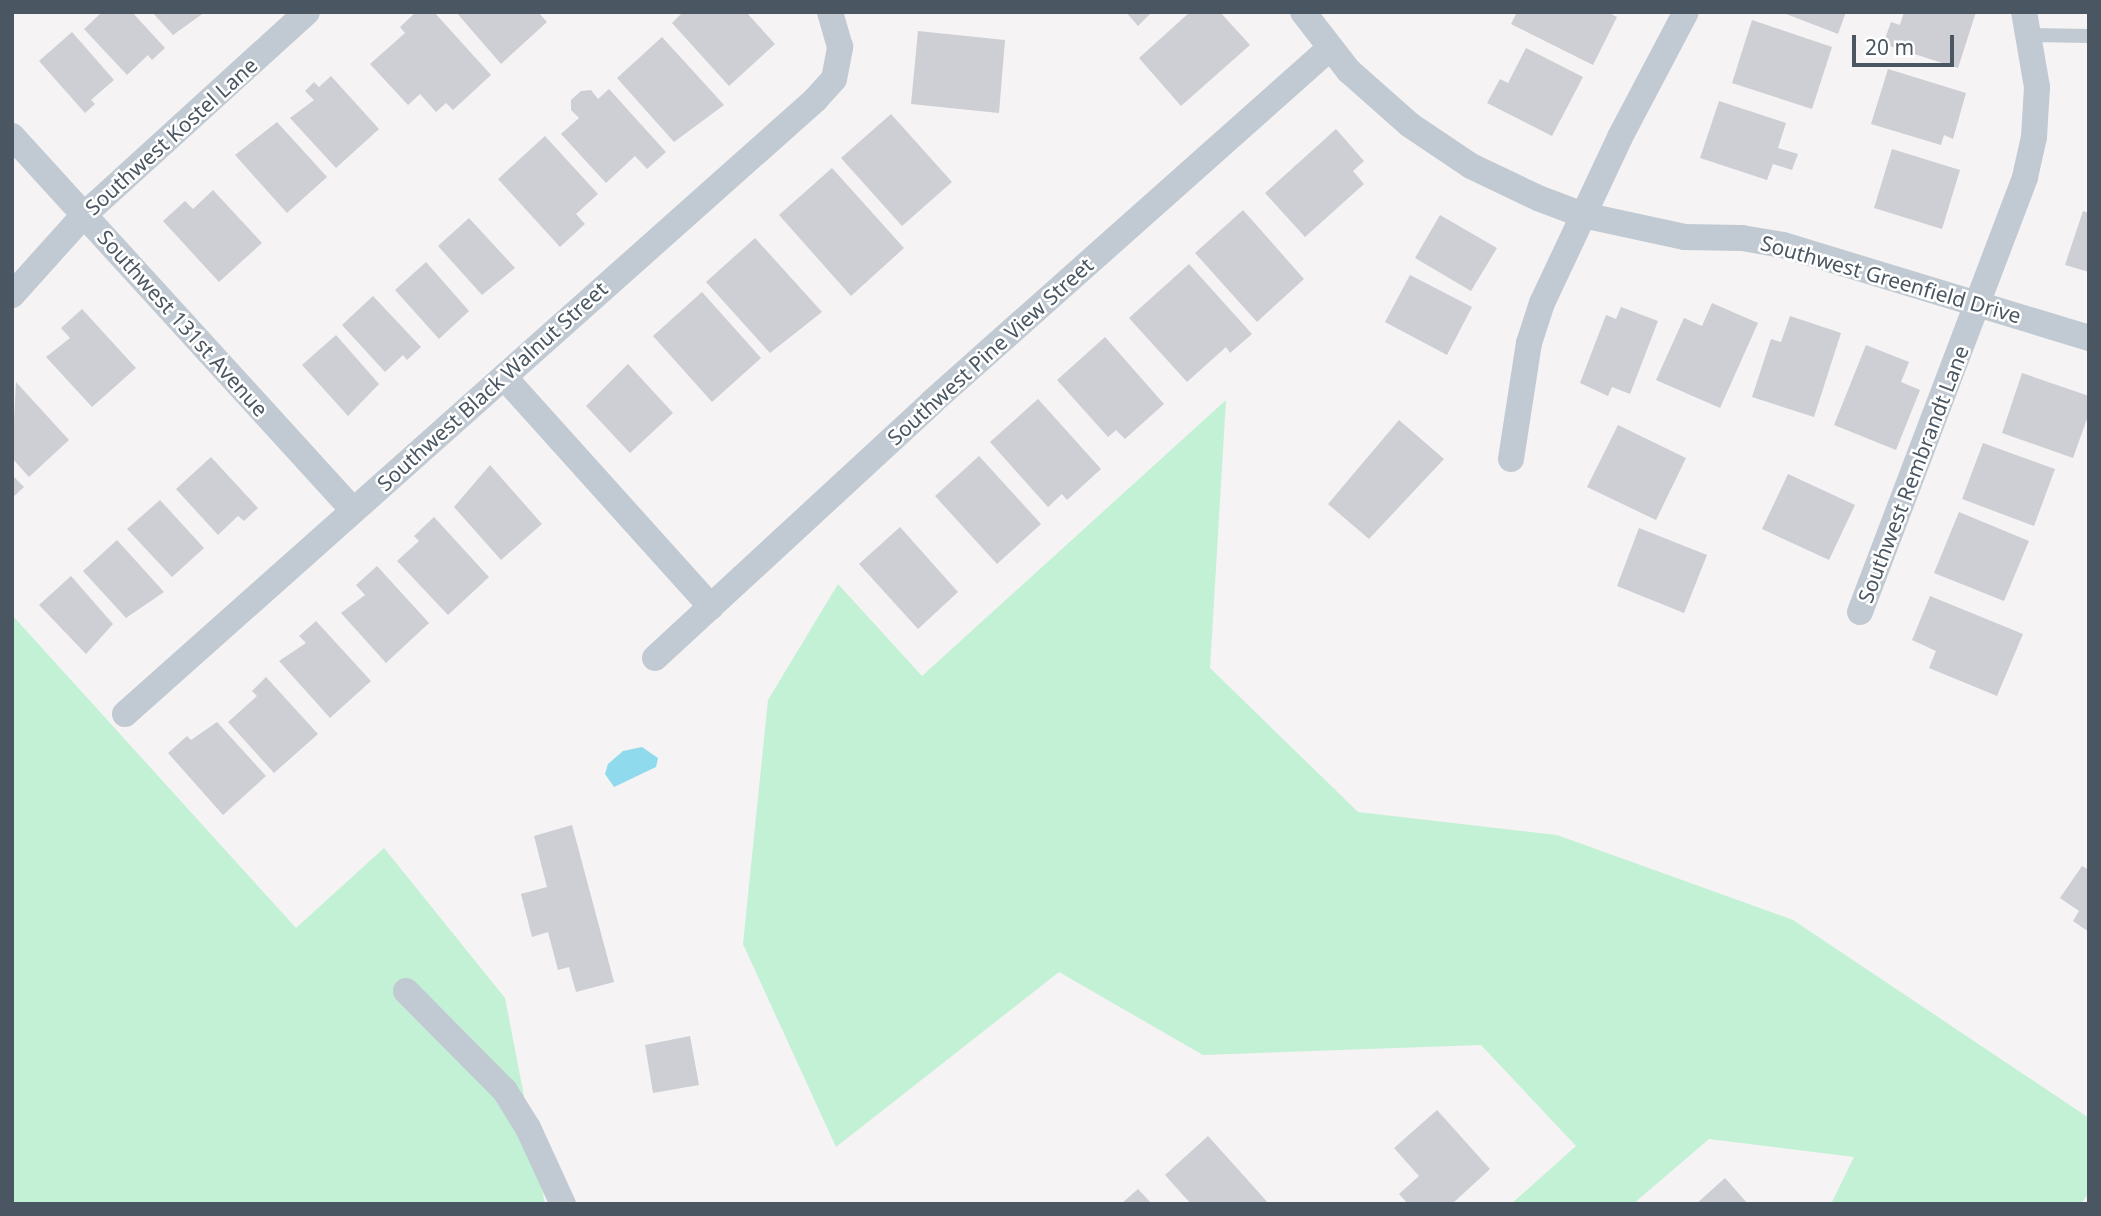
<!DOCTYPE html>
<html>
<head>
<meta charset="utf-8">
<style>
	body { margin:0 }
	#map { position:relative; width:2101px; height:1216px; overflow:hidden; background:#f5f3f3; font-family:"Noto Sans",sans-serif }
	div>[style] { position:absolute }
	.green>* { inset:0; background:#c3f1d5 }
	.water>* { inset:0; background:#90daee }
	.building>* { inset:0; background:#cdcfd5 }
	.service>* { height:14px; margin:-7px; padding:0 7px; transform-origin:7px; border-radius:7px; background:#c1cad2 }
	.minor>* { height:26px; margin:-13px; padding:0 13px; transform-origin:13px; border-radius:13px; background:#c1cad2 }
	span { translate:-50% -50%; white-space:nowrap; text-align:center; line-height:1.15; -webkit-text-stroke:5px #fff; paint-order:stroke }
	.street-label { font-size:21px; color:#4a5661 }
	.frame { position:absolute; inset:0; border:14px solid #4a5661; pointer-events:none }
	.scale { position:absolute; left:1852px; top:35px; width:102px; height:32px; box-sizing:border-box; border:4px solid #4a5661; border-top:0; padding-left:9px; font-size:21px; line-height:24px; white-space:nowrap; color:#4a5661; -webkit-text-stroke:5px #fff; paint-order:stroke }
</style>
</head>
<body>
<div id="map">
	<div class="green">
		<div style="clip-path:polygon(1226px 400px,1210px 668px,1358px 812px,1557px 835px,1793px 920px,2089px 1118px,2089px 1192px,2081px 1204px,1831px 1204px,1854px 1157px,1709px 1139px,1633px 1204px,1511px 1204px,1576px 1146px,1481px 1045px,1203px 1055px,1059px 972px,836px 1147px,743px 944px,768px 700px,838px 584px,922px 676px)"></div>
		<div style="clip-path:polygon(12px 615px,296px 928px,384px 848px,505px 998px,545px 1204px,12px 1204px)"></div>
	</div>
	<div class="water">
		<div style="clip-path:polygon(642px 747px,658px 758px,656px 767px,614px 787px,605px 774px,608px 764px,623px 751px)"></div>
	</div>
	<div class="building">
		<div style="clip-path:polygon(102px 12px,132px 12px,165px 48px,152px 60px,148px 55px,127px 75px,84px 29px)"></div>
		<div style="clip-path:polygon(152px 12px,205px 12px,173px 35px)"></div>
		<div style="clip-path:polygon(416px 12px,434px 12px,491px 75px,453px 110px,446px 103px,436px 112px,420px 94px,408px 105px,370px 64px,405px 33px,400px 27px)"></div>
		<div style="clip-path:polygon(456px 12px,538px 12px,547px 22px,501px 64px)"></div>
		<div style="clip-path:polygon(683px 12px,746px 12px,775px 44px,729px 86px,672px 23px)"></div>
		<div style="clip-path:polygon(1126px 12px,1152px 12px,1138px 26px)"></div>
		<div style="clip-path:polygon(1190px 12px,1220px 12px,1250px 45px,1181px 106px,1139px 58px)"></div>
		<div style="clip-path:polygon(1517px 12px,1607px 12px,1617px 17px,1593px 65px,1511px 24px)"></div>
		<div style="clip-path:polygon(1781px 12px,1846px 12px,1838px 34px)"></div>
		<div style="clip-path:polygon(1904px 12px,1976px 12px,1958px 68px,1883px 44px,1891px 22px,1900px 25px)"></div>
		<div style="clip-path:polygon(1752px 20px,1832px 47px,1812px 109px,1732px 83px)"></div>
		<div style="clip-path:polygon(918px 31px,1005px 40px,999px 113px,911px 104px)"></div>
		<div style="clip-path:polygon(72px 32px,114px 80px,91px 100px,95px 104px,85px 113px,39px 61px)"></div>
		<div style="clip-path:polygon(662px 37px,724px 105px,674px 142px,617px 78px)"></div>
		<div style="clip-path:polygon(1526px 48px,1583px 77px,1552px 136px,1487px 103px,1500px 79px,1508px 83px)"></div>
		<div style="clip-path:polygon(1888px 69px,1966px 93px,1953px 139px,1944px 135px,1941px 145px,1871px 124px)"></div>
		<div style="clip-path:polygon(331px 76px,379px 129px,336px 168px,290px 118px,314px 100px,305px 91px,314px 82px,319px 87px)"></div>
		<div style="clip-path:polygon(609px 89px,666px 152px,647px 169px,635px 156px,606px 183px,561px 134px,579px 118px,571px 110px,571px 100px,581px 91px,591px 90px,598px 99px)"></div>
		<div style="clip-path:polygon(1719px 101px,1786px 123px,1778px 148px,1798px 154px,1792px 170px,1773px 164px,1767px 180px,1700px 158px)"></div>
		<div style="clip-path:polygon(891px 114px,952px 182px,902px 226px,841px 158px)"></div>
		<div style="clip-path:polygon(277px 122px,327px 177px,287px 213px,235px 155px)"></div>
		<div style="clip-path:polygon(1336px 129px,1364px 161px,1353px 171px,1364px 184px,1305px 237px,1265px 193px)"></div>
		<div style="clip-path:polygon(545px 136px,598px 194px,576px 214px,585px 224px,560px 247px,498px 179px)"></div>
		<div style="clip-path:polygon(1892px 149px,1960px 170px,1942px 229px,1874px 208px)"></div>
		<div style="clip-path:polygon(832px 168px,904px 248px,851px 296px,779px 215px)"></div>
		<div style="clip-path:polygon(213px 190px,262px 243px,219px 282px,163px 221px,185px 201px,193px 209px)"></div>
		<div style="clip-path:polygon(1243px 210px,1304px 279px,1257px 322px,1195px 253px)"></div>
		<div style="clip-path:polygon(2083px 211px,2089px 213px,2089px 272px,2065px 265px)"></div>
		<div style="clip-path:polygon(1440px 215px,1497px 248px,1471px 291px,1415px 258px)"></div>
		<div style="clip-path:polygon(469px 218px,515px 268px,482px 295px,438px 246px)"></div>
		<div style="clip-path:polygon(755px 238px,822px 312px,770px 353px,706px 282px)"></div>
		<div style="clip-path:polygon(426px 262px,469px 311px,439px 339px,395px 290px)"></div>
		<div style="clip-path:polygon(1189px 264px,1252px 334px,1230px 353px,1226px 347px,1187px 382px,1129px 318px)"></div>
		<div style="clip-path:polygon(1410px 275px,1472px 307px,1447px 355px,1385px 322px)"></div>
		<div style="clip-path:polygon(702px 292px,761px 358px,712px 402px,653px 336px)"></div>
		<div style="clip-path:polygon(373px 296px,421px 347px,407px 360px,403px 355px,385px 372px,342px 325px)"></div>
		<div style="clip-path:polygon(1712px 303px,1758px 323px,1720px 408px,1656px 380px,1684px 318px,1702px 326px)"></div>
		<div style="clip-path:polygon(1621px 307px,1658px 321px,1630px 394px,1612px 387px,1608px 396px,1580px 383px,1606px 315px,1616px 319px)"></div>
		<div style="clip-path:polygon(82px 309px,136px 368px,92px 407px,46px 357px,70px 338px,61px 328px)"></div>
		<div style="clip-path:polygon(1790px 316px,1841px 333px,1814px 417px,1752px 397px,1771px 339px,1781px 342px)"></div>
		<div style="clip-path:polygon(336px 335px,379px 384px,348px 416px,302px 365px)"></div>
		<div style="clip-path:polygon(1105px 337px,1164px 404px,1125px 439px,1116px 430px,1108px 437px,1057px 380px)"></div>
		<div style="clip-path:polygon(1866px 345px,1909px 362px,1901px 382px,1920px 390px,1896px 450px,1834px 425px)"></div>
		<div style="clip-path:polygon(628px 364px,673px 413px,630px 453px,586px 406px)"></div>
		<div style="clip-path:polygon(2022px 373px,2089px 396px,2089px 413px,2073px 458px,2002px 433px)"></div>
		<div style="clip-path:polygon(16px 382px,69px 440px,29px 477px,12px 458px)"></div>
		<div style="clip-path:polygon(1038px 399px,1101px 469px,1067px 500px,1062px 494px,1048px 507px,990px 442px)"></div>
		<div style="clip-path:polygon(1399px 420px,1444px 459px,1369px 539px,1328px 504px)"></div>
		<div style="clip-path:polygon(1618px 425px,1686px 458px,1656px 520px,1587px 487px)"></div>
		<div style="clip-path:polygon(1983px 443px,2055px 469px,2034px 526px,1962px 499px)"></div>
		<div style="clip-path:polygon(979px 456px,1041px 524px,997px 564px,935px 496px)"></div>
		<div style="clip-path:polygon(211px 457px,258px 508px,244px 521px,238px 516px,218px 535px,176px 489px)"></div>
		<div style="clip-path:polygon(490px 465px,542px 524px,501px 560px,454px 507px)"></div>
		<div style="clip-path:polygon(1788px 474px,1855px 505px,1829px 560px,1762px 529px)"></div>
		<div style="clip-path:polygon(12px 475px,24px 487px,12px 498px)"></div>
		<div style="clip-path:polygon(160px 500px,204px 548px,172px 577px,127px 529px)"></div>
		<div style="clip-path:polygon(1959px 512px,2029px 541px,2004px 601px,1934px 573px)"></div>
		<div style="clip-path:polygon(434px 517px,489px 577px,448px 615px,397px 561px,419px 541px,414px 536px)"></div>
		<div style="clip-path:polygon(900px 527px,958px 592px,918px 629px,859px 564px)"></div>
		<div style="clip-path:polygon(1639px 528px,1707px 555px,1684px 613px,1617px 586px)"></div>
		<div style="clip-path:polygon(117px 540px,164px 592px,126px 618px,83px 571px)"></div>
		<div style="clip-path:polygon(377px 566px,429px 623px,386px 663px,341px 613px,365px 595px,356px 585px)"></div>
		<div style="clip-path:polygon(71px 576px,113px 624px,86px 654px,39px 605px)"></div>
		<div style="clip-path:polygon(1930px 596px,2023px 634px,1997px 696px,1929px 668px,1936px 651px,1912px 640px)"></div>
		<div style="clip-path:polygon(316px 621px,371px 681px,330px 718px,279px 661px,306px 643px,299px 636px)"></div>
		<div style="clip-path:polygon(266px 677px,318px 734px,274px 773px,228px 722px,257px 696px,252px 691px)"></div>
		<div style="clip-path:polygon(217px 722px,266px 776px,223px 815px,168px 753px,187px 736px,191px 740px)"></div>
		<div style="clip-path:polygon(572px 825px,614px 982px,576px 992px,569px 967px,558px 970px,548px 932px,532px 937px,521px 894px,547px 887px,534px 836px)"></div>
		<div style="clip-path:polygon(2082px 866px,2089px 870px,2089px 932px,2073px 921px,2079px 911px,2060px 898px)"></div>
		<div style="clip-path:polygon(690px 1036px,699px 1085px,653px 1093px,645px 1045px)"></div>
		<div style="clip-path:polygon(1437px 1110px,1490px 1169px,1452px 1204px,1408px 1204px,1399px 1194px,1419px 1176px,1394px 1148px)"></div>
		<div style="clip-path:polygon(1208px 1136px,1253px 1186px,1269px 1204px,1191px 1204px,1165px 1175px)"></div>
		<div style="clip-path:polygon(1725px 1178px,1748px 1204px,1696px 1204px)"></div>
		<div style="clip-path:polygon(1138px 1189px,1152px 1204px,1121px 1204px)"></div>
	</div>
	<div class="service">
		<div style="left:2029px;top:35px;width:60px;rotate:1deg"></div>
	</div>
	<div class="minor">
		<div style="left:1303px;top:12px;width:75px;rotate:52.1deg"></div>
		<div style="left:1349px;top:71px;width:81px;rotate:41.5deg"></div>
		<div style="left:1410px;top:125px;width:73px;rotate:33.9deg"></div>
		<div style="left:1471px;top:166px;width:74px;rotate:25.5deg"></div>
		<div style="left:1538px;top:198px;width:48px;rotate:20.7deg"></div>
		<div style="left:1583px;top:215px;width:104px;rotate:12.2deg"></div>
		<div style="left:1685px;top:237px;width:57px;rotate:1deg"></div>
		<div style="left:1742px;top:238px;width:42px;rotate:9.7deg"></div>
		<div style="left:1783px;top:245px;width:320px;rotate:16.9deg"></div>
		<div style="left:12px;top:136px;width:506px;rotate:47.64deg"></div>
		<div style="left:12px;top:295px;width:109px;rotate:-48deg"></div>
		<div style="left:85px;top:214px;width:300px;rotate:-42.3deg"></div>
		<div style="left:505px;top:378px;width:308px;rotate:48deg"></div>
		<div style="left:1511px;top:459px;width:117px;rotate:-81.2deg"></div>
		<div style="left:1529px;top:343px;width:42px;rotate:-72deg"></div>
		<div style="left:1542px;top:303px;width:183px;rotate:-64.8deg"></div>
		<div style="left:1620px;top:137px;width:141px;rotate:-62.2deg"></div>
		<div style="left:1860px;top:612px;width:465px;rotate:-69.2deg"></div>
		<div style="left:2025px;top:177px;width:41px;rotate:-77.3deg"></div>
		<div style="left:2034px;top:137px;width:50px;rotate:-86.6deg"></div>
		<div style="left:2037px;top:87px;width:76px;rotate:-99.8deg"></div>
		<div style="left:655px;top:658px;width:377px;rotate:-42.7deg"></div>
		<div style="left:932px;top:402px;width:533px;rotate:-41.65deg"></div>
		<div style="left:125px;top:714px;width:924px;rotate:-41.66deg"></div>
		<div style="left:815px;top:100px;width:28px;rotate:-48deg"></div>
		<div style="left:834px;top:79px;width:33px;rotate:-79deg"></div>
		<div style="left:840px;top:47px;width:36px;rotate:-106deg"></div>
		<div style="left:406px;top:991px;width:141px;rotate:45.3deg"></div>
		<div style="left:505px;top:1091px;width:44px;rotate:58.1deg"></div>
		<div style="left:528px;top:1128px;width:84px;rotate:65.3deg"></div>
	</div>
	<div class="street-label">
		<span style="left:171px;top:136px;rotate:-42deg">Southwest Kostel Lane</span>
		<span style="left:1891px;top:279px;rotate:16deg">Southwest Greenfield Drive</span>
		<span style="left:183px;top:323px;rotate:48deg">Southwest 131st Avenue</span>
		<span style="left:990px;top:351px;rotate:-42deg">Southwest Pine View Street</span>
		<span style="left:492px;top:386px;rotate:-42deg">Southwest Black Walnut Street</span>
		<span style="left:1913px;top:474px;rotate:-69deg">Southwest Rembrandt Lane</span>
	</div>
	<div class="frame"></div>
	<div class="scale">20 m</div>
</div>
</body>
</html>
